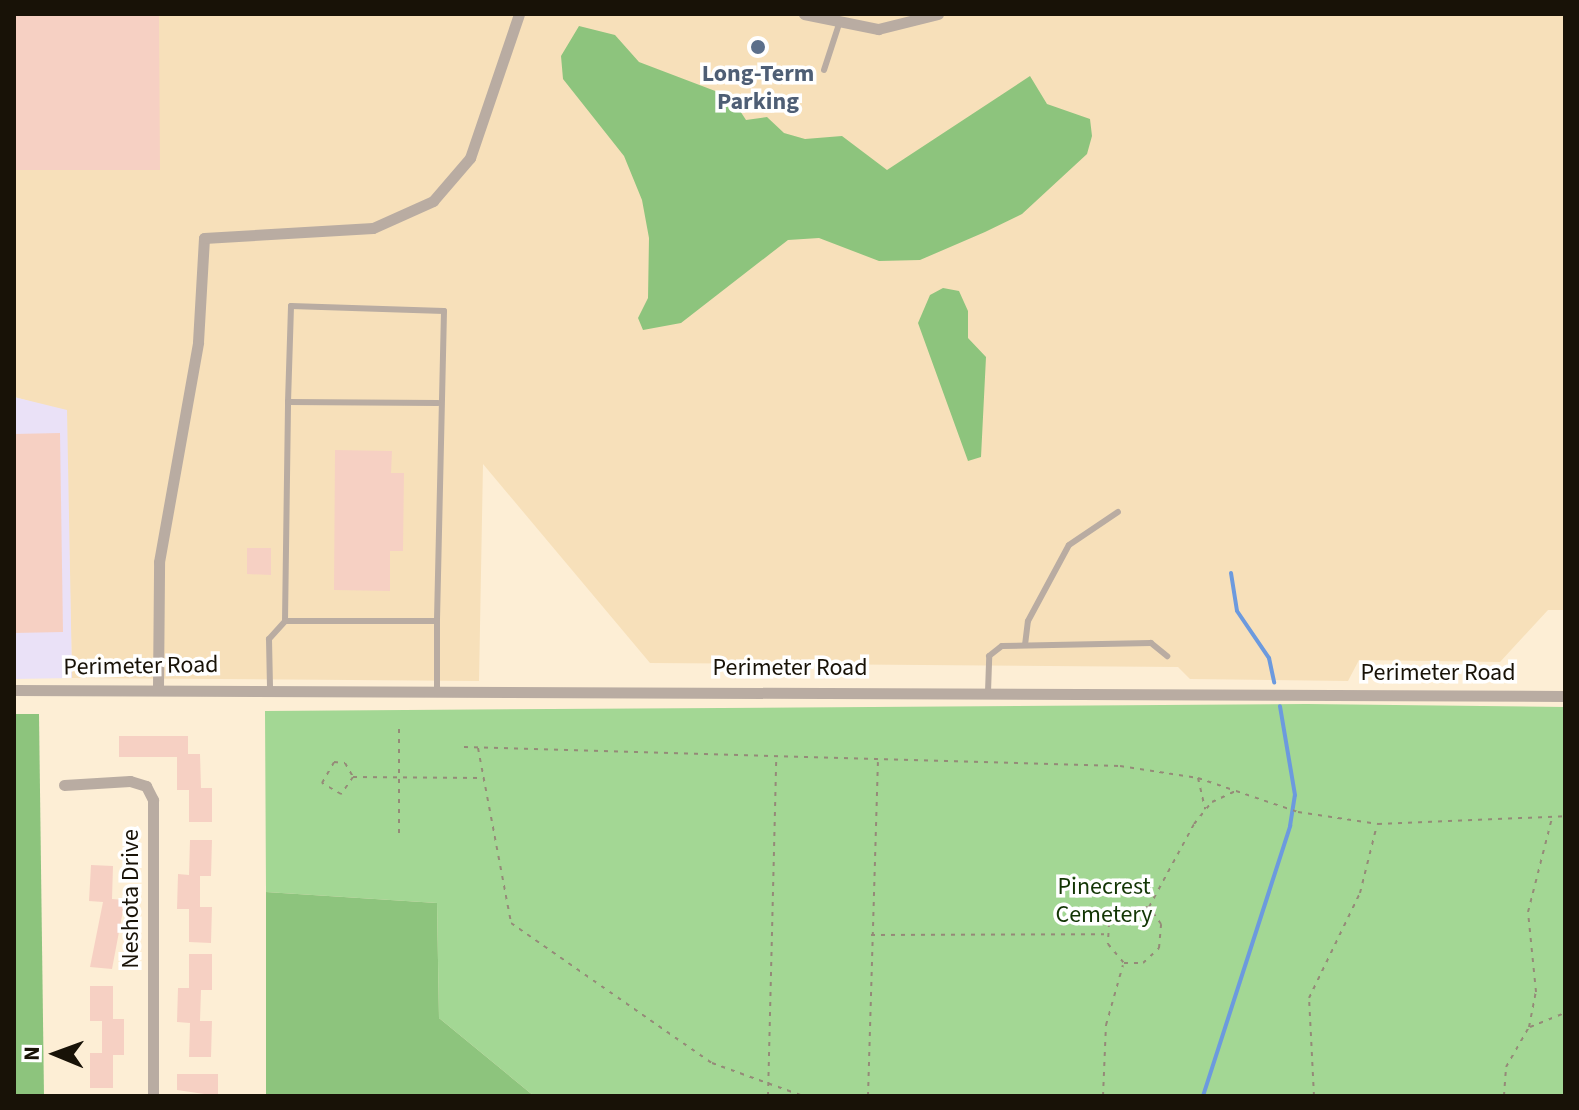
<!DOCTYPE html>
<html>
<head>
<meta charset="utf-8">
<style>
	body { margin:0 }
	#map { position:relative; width:1579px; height:1110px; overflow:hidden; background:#fdeed5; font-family:"Source Sans 3",sans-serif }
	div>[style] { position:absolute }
	.built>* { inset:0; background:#f7e0ba }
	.industrial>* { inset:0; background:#eae1f7 }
	.green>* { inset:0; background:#a3d794 }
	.forest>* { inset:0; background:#8dc47d }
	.stream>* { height:4px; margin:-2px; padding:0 2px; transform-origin:2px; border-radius:2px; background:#6c9ade }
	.building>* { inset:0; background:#f6d0c3 }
	.path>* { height:2px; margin-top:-1px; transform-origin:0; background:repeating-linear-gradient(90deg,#958a78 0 4px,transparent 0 10px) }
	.service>* { height:6px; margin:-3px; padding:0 3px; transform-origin:3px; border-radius:3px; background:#b9aca2 }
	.minor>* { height:11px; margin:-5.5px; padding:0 5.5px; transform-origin:5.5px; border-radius:5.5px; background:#b9aca2 }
	.dots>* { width:22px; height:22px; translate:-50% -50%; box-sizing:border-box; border:4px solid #fff; border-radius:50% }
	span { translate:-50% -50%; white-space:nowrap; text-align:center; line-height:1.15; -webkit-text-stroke:7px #fff; paint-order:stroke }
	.service-label { font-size:24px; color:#4e5e75; font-weight:700 }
	.street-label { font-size:24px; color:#181207 }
	.park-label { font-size:24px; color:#123504 }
	.frame { position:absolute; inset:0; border:16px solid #181207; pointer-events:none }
	.north { position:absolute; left:16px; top:1014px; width:80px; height:80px; -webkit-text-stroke:6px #fff; paint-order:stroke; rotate:271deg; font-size:22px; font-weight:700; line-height:32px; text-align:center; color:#181207 }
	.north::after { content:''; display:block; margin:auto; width:28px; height:36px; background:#181207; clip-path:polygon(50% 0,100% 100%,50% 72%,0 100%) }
</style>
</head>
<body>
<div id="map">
	<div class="built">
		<div style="clip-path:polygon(14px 14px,1565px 14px,1565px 610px,1548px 610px,1500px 662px,1359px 660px,1348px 681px,1190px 679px,1178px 667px,650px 663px,483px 464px,479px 681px,72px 678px,66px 411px,14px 397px)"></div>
	</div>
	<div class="industrial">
		<div style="clip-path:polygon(14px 397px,67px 410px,72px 678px,14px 679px)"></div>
	</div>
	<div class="green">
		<div style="clip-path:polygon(1307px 704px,1565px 707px,1565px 1096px,534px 1096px,439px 1018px,437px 903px,266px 892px,265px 711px)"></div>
	</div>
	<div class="forest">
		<div style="clip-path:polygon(579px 26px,615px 35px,639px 62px,731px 97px,746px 120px,767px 117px,784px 133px,805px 139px,842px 136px,887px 170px,1030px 76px,1047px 104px,1090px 119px,1092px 136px,1087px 154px,1022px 214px,985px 232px,920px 260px,879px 261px,819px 238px,788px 240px,681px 323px,643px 330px,638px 318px,648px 298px,649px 238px,642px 200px,624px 156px,563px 79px,561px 56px)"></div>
		<div style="clip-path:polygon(943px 288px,959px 291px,968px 311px,968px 338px,986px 357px,981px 457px,968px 461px,918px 323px,930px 295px)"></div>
		<div style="clip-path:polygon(39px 714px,44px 1096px,14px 1096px,14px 714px)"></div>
		<div style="clip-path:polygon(266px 892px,437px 903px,439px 1018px,534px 1096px,266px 1096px)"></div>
	</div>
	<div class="stream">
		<div style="left:1231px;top:573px;width:38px;rotate:81deg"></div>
		<div style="left:1237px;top:611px;width:57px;rotate:55.8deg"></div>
		<div style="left:1269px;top:658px;width:25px;rotate:78deg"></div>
		<div style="left:1203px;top:1096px;width:284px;rotate:-72.1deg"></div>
		<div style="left:1290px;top:826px;width:31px;rotate:-81deg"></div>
		<div style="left:1295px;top:795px;width:90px;rotate:-99.6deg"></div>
	</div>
	<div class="building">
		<div style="clip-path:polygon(14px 14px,159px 14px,160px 170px,14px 170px)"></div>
		<div style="clip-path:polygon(60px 433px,63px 632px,14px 633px,14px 434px)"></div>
		<div style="clip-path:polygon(335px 450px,392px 451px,391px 473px,404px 473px,403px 551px,390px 551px,390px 591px,334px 590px)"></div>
		<div style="clip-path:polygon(247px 548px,271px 548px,271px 575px,247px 574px)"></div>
		<div style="clip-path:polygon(119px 736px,188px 736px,188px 754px,200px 754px,201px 788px,212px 788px,212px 822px,189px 822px,189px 790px,177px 790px,177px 757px,119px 757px)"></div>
		<div style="clip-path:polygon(190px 840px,212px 840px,211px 876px,200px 876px,200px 907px,212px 907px,211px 943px,189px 942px,189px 909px,177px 909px,178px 874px,189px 875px)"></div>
		<div style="clip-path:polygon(91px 865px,113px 866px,112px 899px,125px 900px,112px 969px,90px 967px,103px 902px,89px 901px)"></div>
		<div style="clip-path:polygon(189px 954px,212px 954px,212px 990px,201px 990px,200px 1021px,212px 1021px,211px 1057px,189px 1057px,190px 1023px,177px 1022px,178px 988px,189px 988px)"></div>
		<div style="clip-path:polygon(90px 986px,113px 986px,113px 1019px,124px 1019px,124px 1055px,113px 1055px,113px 1088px,90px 1088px,90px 1053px,102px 1053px,102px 1021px,90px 1021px)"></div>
		<div style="clip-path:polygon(177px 1074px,218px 1074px,218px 1096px,177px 1090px)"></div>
	</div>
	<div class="path">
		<div style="left:464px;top:747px;width:656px;rotate:1.66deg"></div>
		<div style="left:1120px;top:766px;width:79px;rotate:8.7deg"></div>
		<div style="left:1198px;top:778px;width:106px;rotate:18.8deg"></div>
		<div style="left:1298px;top:812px;width:81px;rotate:8.5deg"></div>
		<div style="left:1378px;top:824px;width:187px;rotate:-2.4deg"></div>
		<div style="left:478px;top:748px;width:178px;rotate:79.3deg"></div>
		<div style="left:511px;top:923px;width:245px;rotate:34.9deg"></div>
		<div style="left:712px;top:1063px;width:97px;rotate:19.9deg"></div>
		<div style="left:353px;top:777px;width:21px;rotate:125deg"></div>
		<div style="left:341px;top:794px;width:22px;rotate:-150deg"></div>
		<div style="left:322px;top:783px;width:24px;rotate:-60deg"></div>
		<div style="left:334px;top:762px;width:11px;rotate:5deg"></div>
		<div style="left:345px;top:763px;width:16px;rotate:60deg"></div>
		<div style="left:353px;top:777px;width:129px;rotate:0.4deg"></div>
		<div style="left:1198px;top:778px;width:32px;rotate:77deg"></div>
		<div style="left:399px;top:833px;width:108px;rotate:-90deg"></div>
		<div style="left:1149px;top:907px;width:21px;rotate:177deg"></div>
		<div style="left:1128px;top:908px;width:24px;rotate:142deg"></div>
		<div style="left:1109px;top:923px;width:21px;rotate:93deg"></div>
		<div style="left:1108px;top:944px;width:25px;rotate:50deg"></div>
		<div style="left:1124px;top:963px;width:19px"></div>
		<div style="left:1143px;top:963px;width:22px;rotate:-43deg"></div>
		<div style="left:1159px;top:948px;width:24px;rotate:-85deg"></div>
		<div style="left:1161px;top:924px;width:21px;rotate:-125deg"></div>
		<div style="left:1149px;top:907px;width:94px;rotate:-61.5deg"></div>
		<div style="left:1194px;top:824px;width:28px;rotate:-51deg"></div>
		<div style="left:1212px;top:802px;width:26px;rotate:-25deg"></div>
		<div style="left:871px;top:935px;width:233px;rotate:-0.2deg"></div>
		<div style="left:1530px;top:1027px;width:38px;rotate:-22deg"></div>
		<div style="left:768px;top:1096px;width:336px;rotate:-88.6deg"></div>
		<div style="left:868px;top:1096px;width:334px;rotate:-88.3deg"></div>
		<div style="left:1103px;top:1096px;width:71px;rotate:-87.6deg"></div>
		<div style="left:1106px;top:1025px;width:62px;rotate:-74.2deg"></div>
		<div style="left:1314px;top:1096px;width:98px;rotate:-92.9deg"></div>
		<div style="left:1309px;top:998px;width:117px;rotate:-64.1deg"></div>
		<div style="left:1360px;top:893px;width:70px;rotate:-76deg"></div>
		<div style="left:1504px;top:1096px;width:29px;rotate:-86deg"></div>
		<div style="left:1506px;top:1067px;width:46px;rotate:-60.1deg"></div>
		<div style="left:1529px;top:1027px;width:36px;rotate:-79deg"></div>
		<div style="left:1536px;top:992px;width:80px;rotate:-95.7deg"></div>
		<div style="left:1528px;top:912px;width:97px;rotate:-75.7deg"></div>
	</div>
	<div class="service">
		<div style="left:824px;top:70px;width:48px;rotate:-71.9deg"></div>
		<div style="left:288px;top:402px;width:96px;rotate:-88.2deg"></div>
		<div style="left:291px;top:306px;width:153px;rotate:1.9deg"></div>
		<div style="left:444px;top:311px;width:310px;rotate:91.3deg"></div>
		<div style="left:437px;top:621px;width:152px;rotate:180deg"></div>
		<div style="left:285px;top:621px;width:219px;rotate:-89.2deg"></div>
		<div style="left:288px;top:402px;width:150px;rotate:0.4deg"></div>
		<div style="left:437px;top:621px;width:66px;rotate:90deg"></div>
		<div style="left:1025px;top:645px;width:24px;rotate:-83deg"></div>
		<div style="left:1028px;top:621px;width:86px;rotate:-61.7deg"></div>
		<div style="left:1069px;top:545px;width:59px;rotate:-34deg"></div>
		<div style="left:270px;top:687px;width:48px;rotate:-91.2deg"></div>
		<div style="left:269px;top:639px;width:24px;rotate:-48deg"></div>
		<div style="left:988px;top:692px;width:36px;rotate:-88deg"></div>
		<div style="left:989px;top:656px;width:16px;rotate:-38deg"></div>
		<div style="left:1002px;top:646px;width:149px;rotate:-1.2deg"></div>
		<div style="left:1151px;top:643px;width:21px;rotate:39deg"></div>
	</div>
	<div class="minor">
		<div style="left:804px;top:14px;width:76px;rotate:11.5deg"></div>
		<div style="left:878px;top:29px;width:62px;rotate:-14deg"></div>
		<div style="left:158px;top:688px;width:126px;rotate:-89.5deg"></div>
		<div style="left:159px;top:562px;width:223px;rotate:-79.9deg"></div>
		<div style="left:198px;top:342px;width:104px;rotate:-86.7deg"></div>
		<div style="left:204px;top:238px;width:169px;rotate:-3.4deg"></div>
		<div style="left:373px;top:228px;width:66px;rotate:-24.2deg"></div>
		<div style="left:433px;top:201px;width:57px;rotate:-49.3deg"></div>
		<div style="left:470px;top:158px;width:152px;rotate:-71.2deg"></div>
		<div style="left:14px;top:690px;width:1551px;rotate:0.22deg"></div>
		<div style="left:64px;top:785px;width:66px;rotate:-3.5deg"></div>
		<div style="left:130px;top:781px;width:17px;rotate:17deg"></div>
		<div style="left:146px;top:786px;width:16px;rotate:63deg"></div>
		<div style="left:153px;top:800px;width:296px;rotate:90deg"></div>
	</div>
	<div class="dots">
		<div style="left:758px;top:47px;background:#5c6f8a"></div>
	</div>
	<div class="service-label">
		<span style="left:758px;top:88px">Long-Term<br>Parking</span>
	</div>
	<div class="street-label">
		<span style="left:141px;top:666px;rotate:-1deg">Perimeter Road</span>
		<span style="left:790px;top:668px">Perimeter Road</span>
		<span style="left:1438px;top:673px">Perimeter Road</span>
		<span style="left:131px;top:899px;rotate:-90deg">Neshota Drive</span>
	</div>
	<div class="park-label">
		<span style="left:1104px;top:901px">Pinecrest<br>Cemetery</span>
	</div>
	<div class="frame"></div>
	<div class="north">N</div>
</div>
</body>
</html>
